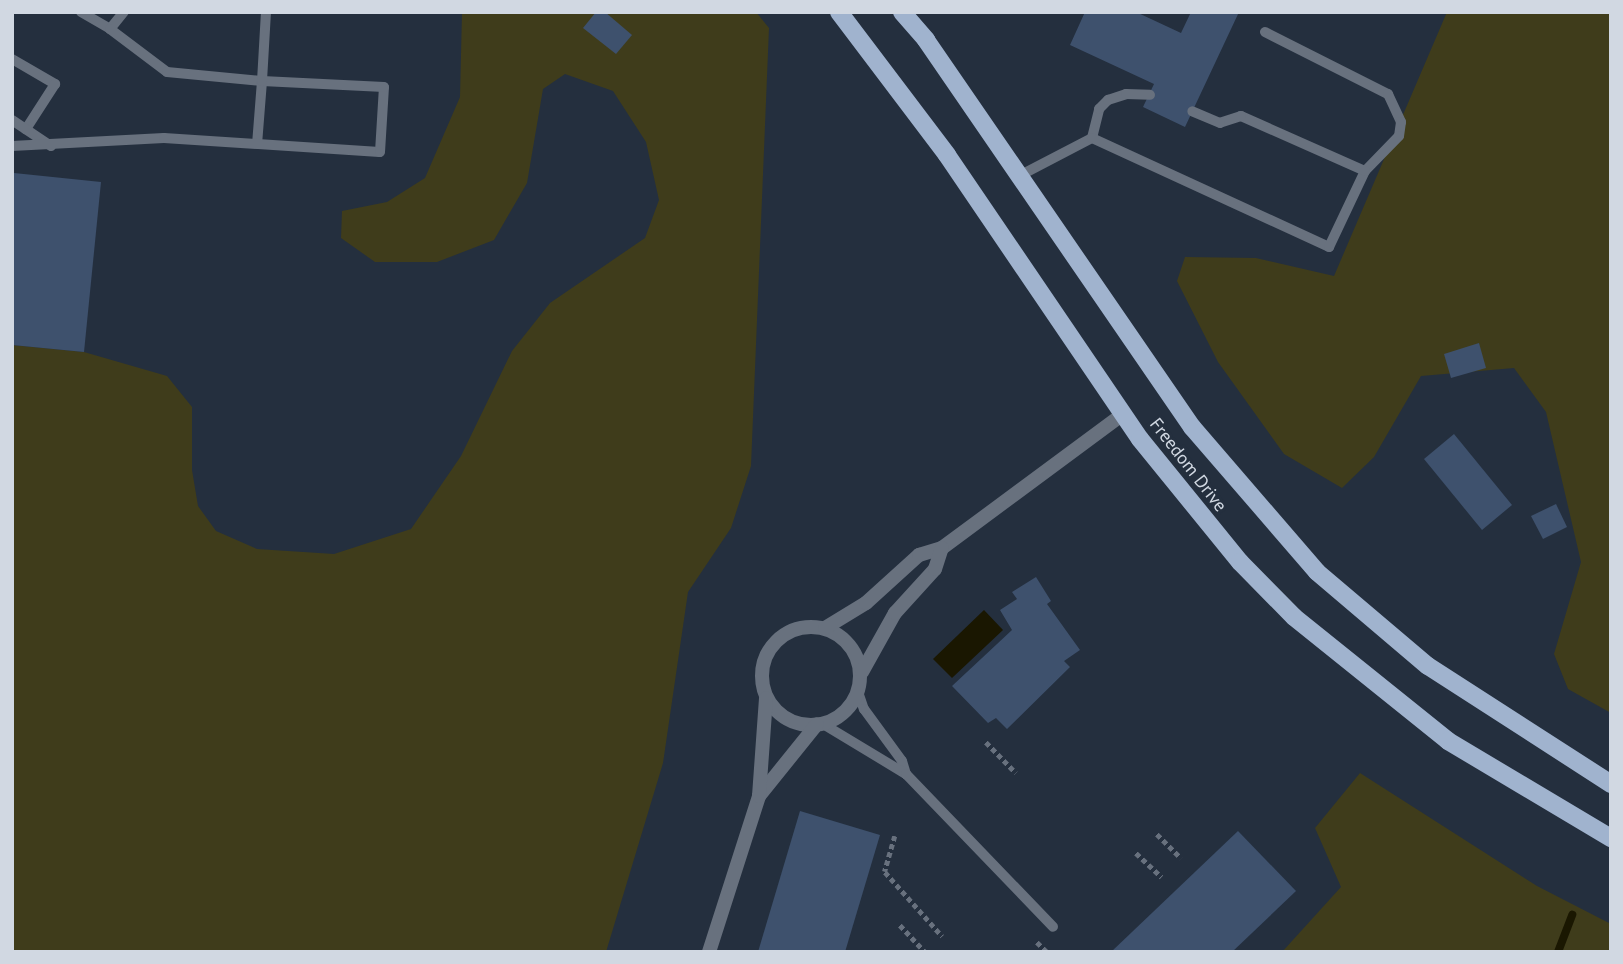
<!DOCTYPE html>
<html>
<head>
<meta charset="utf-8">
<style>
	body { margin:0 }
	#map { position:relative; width:1623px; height:964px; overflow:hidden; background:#242f3e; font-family:"PT Sans",sans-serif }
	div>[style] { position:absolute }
	.green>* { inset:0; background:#3f3c1b }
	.water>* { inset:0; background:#1a1701 }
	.stream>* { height:8px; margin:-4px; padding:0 4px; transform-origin:4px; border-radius:4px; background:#1a1701 }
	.building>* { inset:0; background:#3e516d }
	.path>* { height:4.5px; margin-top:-2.25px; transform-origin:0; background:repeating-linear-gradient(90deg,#68717e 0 5px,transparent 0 8.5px) }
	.lane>* { height:10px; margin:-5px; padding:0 5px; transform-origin:5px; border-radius:5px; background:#68717e }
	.street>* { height:14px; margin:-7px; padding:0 7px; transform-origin:7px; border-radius:7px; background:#68717e }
	.street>.ring { margin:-7px; padding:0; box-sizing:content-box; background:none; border:14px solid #68717e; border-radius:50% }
	.primary>* { height:18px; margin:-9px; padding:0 9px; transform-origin:9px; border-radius:9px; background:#a0b3ce }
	span { translate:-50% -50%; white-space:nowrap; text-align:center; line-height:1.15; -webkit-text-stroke:6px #242f3e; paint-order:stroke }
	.street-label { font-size:18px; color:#d1d8e2 }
	.frame { position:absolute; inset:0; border:14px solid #d1d8e2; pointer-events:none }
</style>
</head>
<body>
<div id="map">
	<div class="green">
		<div style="clip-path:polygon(462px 12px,756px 12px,769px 28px,751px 466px,731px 528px,688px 592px,663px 763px,606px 952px,12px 952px,12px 345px,84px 352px,167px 376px,192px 407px,192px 470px,198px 506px,216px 531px,257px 549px,334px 554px,411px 529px,461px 456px,512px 351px,550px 303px,645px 238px,659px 200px,646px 142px,613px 91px,565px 74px,543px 89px,527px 183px,494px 240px,437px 262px,375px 262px,341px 238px,342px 211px,387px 202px,425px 178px,460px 97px)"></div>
		<div style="clip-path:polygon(1447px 12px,1611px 12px,1611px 713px,1568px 689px,1554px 654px,1581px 562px,1546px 412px,1514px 368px,1421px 376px,1374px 457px,1342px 488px,1284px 454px,1218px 362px,1177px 281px,1185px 257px,1256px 258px,1334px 276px)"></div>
		<div style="clip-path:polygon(1360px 773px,1537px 886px,1611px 924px,1611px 952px,1282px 952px,1341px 887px,1315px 828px)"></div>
	</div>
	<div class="water">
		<div style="clip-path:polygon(984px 610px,1003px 630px,952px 678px,933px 659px)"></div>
	</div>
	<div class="stream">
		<div style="left:1558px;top:952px;width:40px;rotate:-69deg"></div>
	</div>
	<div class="building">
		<div style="clip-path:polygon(596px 12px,605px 12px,632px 35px,616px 54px,583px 28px)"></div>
		<div style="clip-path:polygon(1085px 12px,1136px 12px,1181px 33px,1191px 12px,1239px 12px,1185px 127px,1143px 107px,1154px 84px,1070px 45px)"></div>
		<div style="clip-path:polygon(14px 173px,101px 182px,84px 352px,12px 345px)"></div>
		<div style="clip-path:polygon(1479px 343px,1486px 368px,1451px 378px,1444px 354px)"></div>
		<div style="clip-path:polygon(1454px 434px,1512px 505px,1482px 530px,1424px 459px)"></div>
		<div style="clip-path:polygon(1556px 504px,1567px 527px,1543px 539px,1531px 516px)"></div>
		<div style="clip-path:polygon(1036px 577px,1051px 601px,1047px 604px,1080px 650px,1064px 661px,1070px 667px,1007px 729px,996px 718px,988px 723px,952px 686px,1012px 630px,1000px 610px,1017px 599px,1012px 592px)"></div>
		<div style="clip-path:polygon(800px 811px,880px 835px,845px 952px,758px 952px)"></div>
		<div style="clip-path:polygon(1238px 831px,1296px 891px,1232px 952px,1111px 952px)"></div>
	</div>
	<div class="path">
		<div style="left:986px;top:742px;width:43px;rotate:45.9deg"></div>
		<div style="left:1157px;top:834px;width:34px;rotate:45deg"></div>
		<div style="left:895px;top:836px;width:37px;rotate:106deg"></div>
		<div style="left:885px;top:872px;width:86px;rotate:48.3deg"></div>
		<div style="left:1136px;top:853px;width:35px;rotate:43deg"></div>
		<div style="left:900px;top:925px;width:37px;rotate:47deg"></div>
		<div style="left:1037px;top:942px;width:14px;rotate:45deg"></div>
	</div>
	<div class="lane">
		<div style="left:81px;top:12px;width:34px;rotate:30deg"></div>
		<div style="left:110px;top:29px;width:22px;rotate:-51deg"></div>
		<div style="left:110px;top:29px;width:71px;rotate:37deg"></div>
		<div style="left:167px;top:72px;width:95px;rotate:5.4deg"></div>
		<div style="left:262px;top:81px;width:63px;rotate:94.5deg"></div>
		<div style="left:1265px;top:32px;width:138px;rotate:26.8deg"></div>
		<div style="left:1388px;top:94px;width:31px;rotate:65deg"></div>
		<div style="left:1401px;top:122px;width:14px;rotate:98deg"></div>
		<div style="left:1399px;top:136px;width:49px;rotate:134.2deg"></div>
		<div style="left:12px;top:59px;width:50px;rotate:30.2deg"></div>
		<div style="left:55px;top:84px;width:54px;rotate:122.8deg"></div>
		<div style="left:12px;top:120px;width:47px;rotate:33.7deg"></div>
		<div style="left:1092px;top:138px;width:30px;rotate:-76deg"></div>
		<div style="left:1099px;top:109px;width:13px;rotate:-45deg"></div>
		<div style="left:1108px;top:100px;width:19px;rotate:-18deg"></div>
		<div style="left:1126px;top:94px;width:24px;rotate:2deg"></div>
		<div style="left:12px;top:146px;width:152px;rotate:-3deg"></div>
		<div style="left:164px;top:138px;width:216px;rotate:3.7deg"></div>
		<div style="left:380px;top:152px;width:65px;rotate:-86.5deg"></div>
		<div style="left:384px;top:87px;width:122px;rotate:-177.2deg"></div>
		<div style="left:262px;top:81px;width:69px;rotate:-86.7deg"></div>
		<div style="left:1019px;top:176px;width:82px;rotate:-27.5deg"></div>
		<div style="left:1092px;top:138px;width:261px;rotate:24.7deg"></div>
		<div style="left:1329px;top:247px;width:84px;rotate:-64.7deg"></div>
		<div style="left:1365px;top:171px;width:136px;rotate:-156.1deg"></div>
		<div style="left:1241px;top:116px;width:22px;rotate:162deg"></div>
		<div style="left:1220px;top:123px;width:30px;rotate:-157deg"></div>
		<div style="left:858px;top:692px;width:18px;rotate:71deg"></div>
		<div style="left:864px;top:709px;width:64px;rotate:53.8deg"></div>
		<div style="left:902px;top:761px;width:14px;rotate:73deg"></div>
		<div style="left:823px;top:724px;width:97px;rotate:31.1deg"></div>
		<div style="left:906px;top:774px;width:212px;rotate:46.1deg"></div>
	</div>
	<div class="street">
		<div class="ring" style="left:762px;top:627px;width:84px;height:84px"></div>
		<div style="left:825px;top:628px;width:48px;rotate:-31.4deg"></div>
		<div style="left:866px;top:603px;width:72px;rotate:-42.2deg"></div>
		<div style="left:919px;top:555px;width:24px;rotate:-17deg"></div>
		<div style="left:942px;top:548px;width:225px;rotate:-36.5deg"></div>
		<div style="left:862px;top:672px;width:68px;rotate:-60.8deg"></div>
		<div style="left:895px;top:613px;width:59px;rotate:-47.7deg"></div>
		<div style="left:935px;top:569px;width:22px;rotate:-72deg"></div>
		<div style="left:759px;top:796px;width:92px;rotate:-51.1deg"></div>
		<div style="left:709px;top:952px;width:164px;rotate:-72.2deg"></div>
		<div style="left:759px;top:796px;width:98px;rotate:-85.9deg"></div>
	</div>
	<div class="primary">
		<div style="left:839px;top:12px;width:179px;rotate:52.9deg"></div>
		<div style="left:947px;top:155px;width:343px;rotate:55.8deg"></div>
		<div style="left:1140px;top:439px;width:159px;rotate:50.9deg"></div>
		<div style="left:1240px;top:562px;width:77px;rotate:45.5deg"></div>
		<div style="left:1294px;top:617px;width:198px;rotate:38.8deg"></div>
		<div style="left:1448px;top:741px;width:190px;rotate:30.8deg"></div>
		<div style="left:902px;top:12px;width:37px;rotate:49deg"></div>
		<div style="left:926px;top:40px;width:470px;rotate:55.5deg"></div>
		<div style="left:1192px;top:427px;width:191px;rotate:49.2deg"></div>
		<div style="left:1317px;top:572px;width:145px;rotate:40.3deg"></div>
		<div style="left:1428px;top:666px;width:218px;rotate:32.8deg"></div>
	</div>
	<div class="street-label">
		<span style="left:1188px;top:465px;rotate:52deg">Freedom Drive</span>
	</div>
	<div class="frame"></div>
</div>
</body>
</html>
